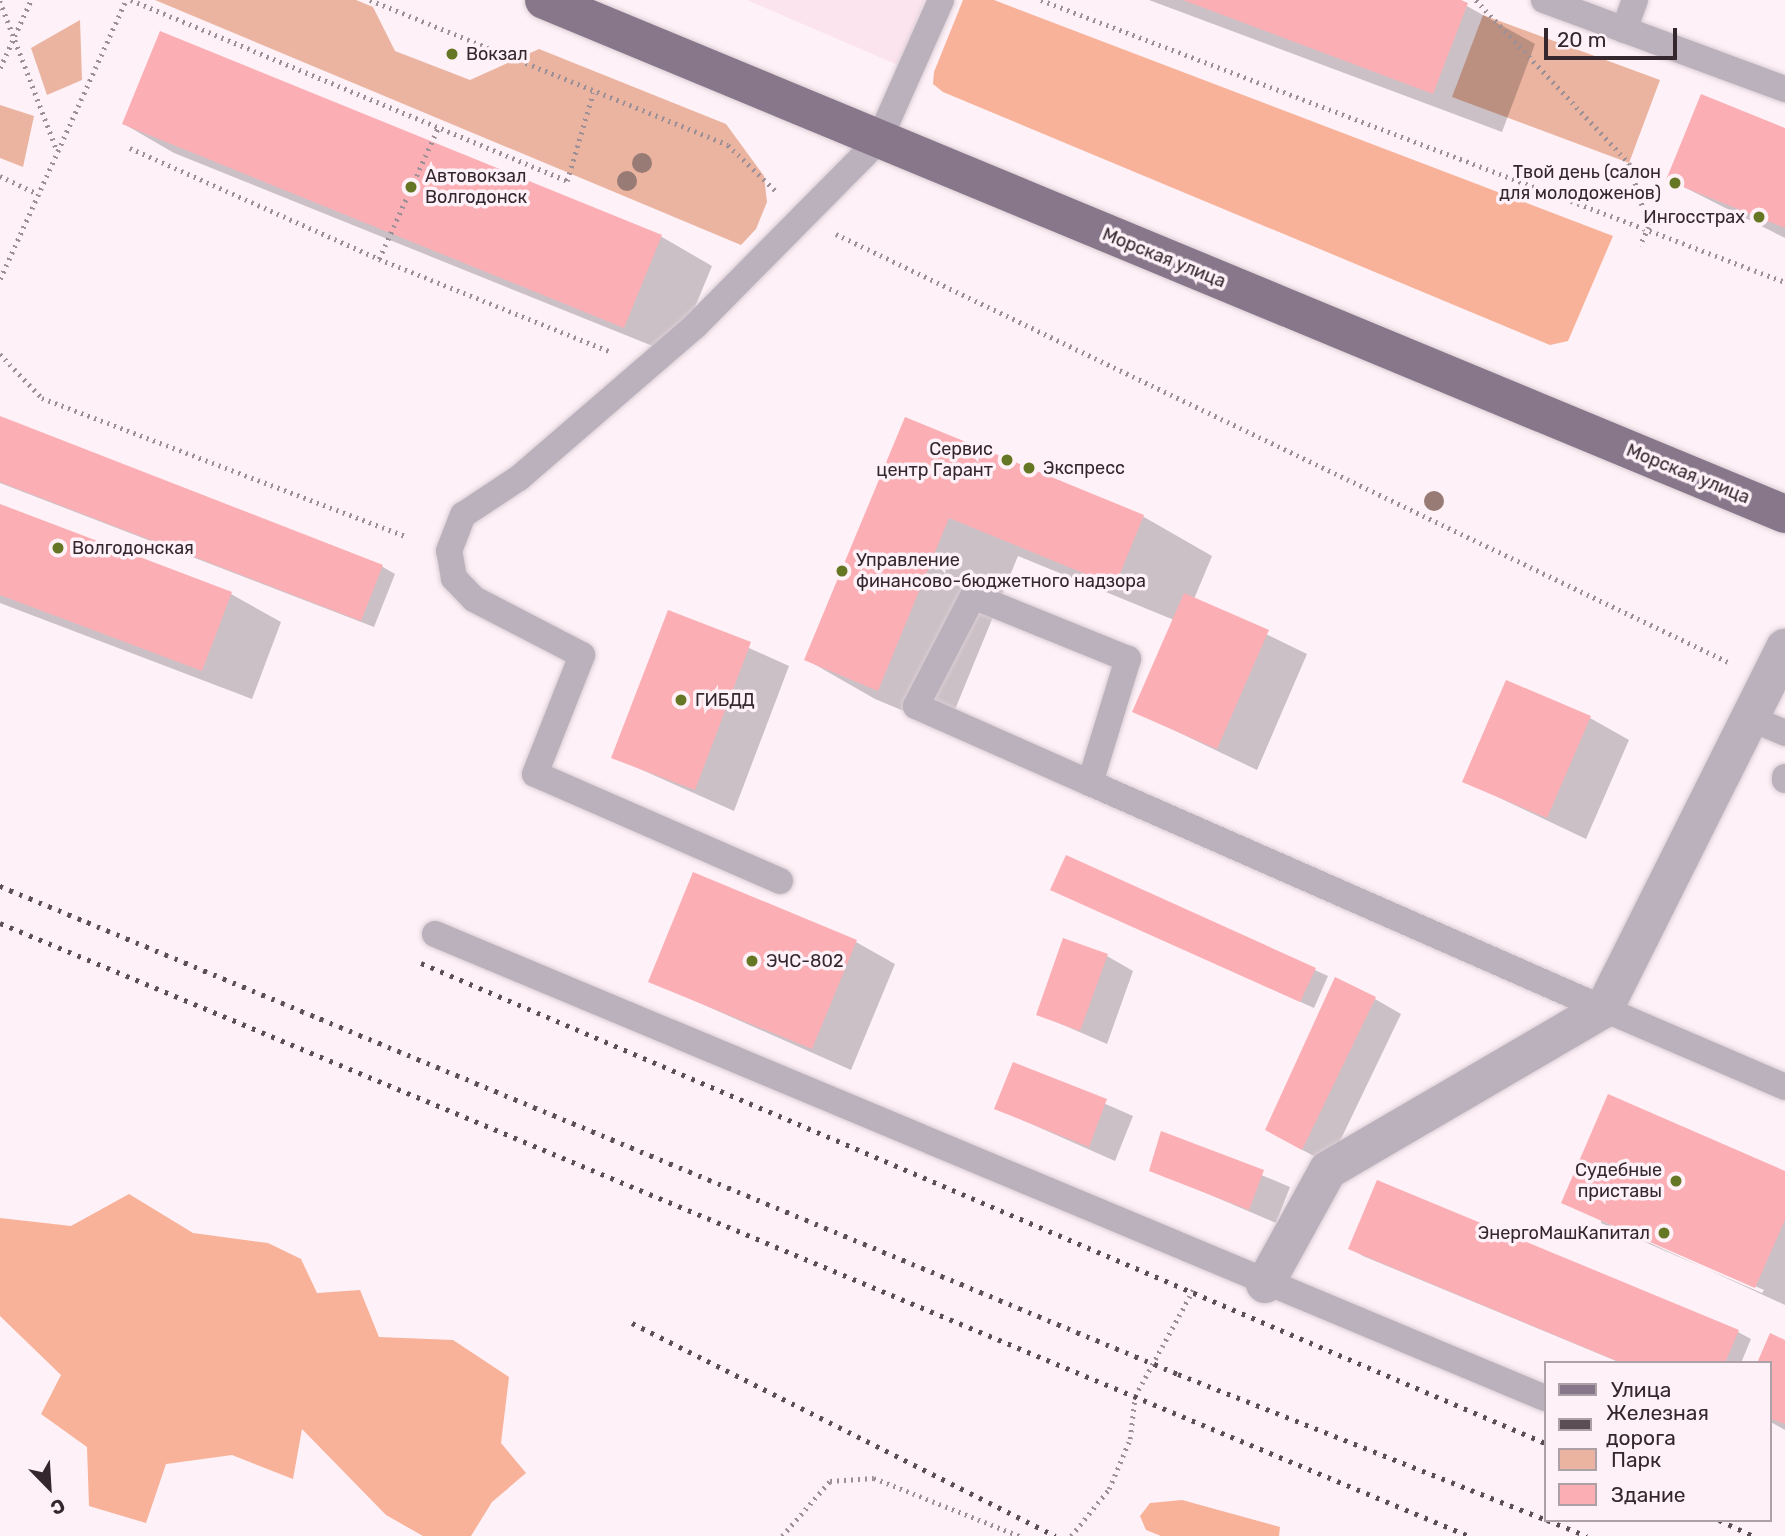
<!DOCTYPE html>
<html>
<head>
<meta charset="utf-8">
<style>
	body { margin:0 }
	#map { position:relative; width:1785px; height:1536px; overflow:hidden; background:#fef1f7; font-family:Rubik,sans-serif }
	div>[style] { position:absolute }
	.built>* { inset:0; background:#fce4ef }
	.green>* { inset:0; background:#eab4a1 }
	.forest>* { inset:0; background:#f8b299 }
	.shadow>* { inset:0; background:#0003 }
	.building>* { inset:0; background:#fbafb5 }
	.path>* { height:4.5px; margin-top:-2.25px; transform-origin:0; background:repeating-linear-gradient(90deg,#9c9096 0 2px,transparent 0 7px) }
	.roads { filter:drop-shadow(0 0 2px #dacdd3) drop-shadow(0 0 2px #dacdd3) }
	.lane>* { height:26px; margin:-13px; padding:0 13px; transform-origin:13px; border-radius:13px; background:#bab1bc }
	.street>* { height:38px; margin:-19px; padding:0 19px; transform-origin:19px; border-radius:19px; background:#bab1bc }
	.primary>* { height:38px; margin:-19px; padding:0 19px; transform-origin:19px; border-radius:19px; background:#88778b }
	.rail>* { height:5px; margin-top:-2.5px; transform-origin:0; background:repeating-linear-gradient(90deg,#5b4f55 0 3.5px,transparent 0 10.5px) }
	.trees>* { width:20px; height:20px; margin:-10px; border-radius:50%; background:#997b75 }
	.dots>* { width:19px; height:19px; translate:-50% -50%; box-sizing:border-box; border:4px solid #fef1f7; border-radius:50% }
	span { translate:-50% -50%; white-space:nowrap; text-align:center; line-height:1.15; -webkit-text-stroke:7px #fef1f7; paint-order:stroke }
	.poi-label { font-size:18px; color:#34282e }
	.left { translate:0 -50%; text-align:left }
	.right { translate:-100% -50%; text-align:right }
	.street-label { font-size:18px; color:#34282e }
	.legend { position:absolute; left:1544px; top:1361px; width:228px; height:161px; box-sizing:border-box; background:#fef1f7; border:2px solid #ada1a7; margin:0; padding:9px 12px; list-style:none; font-size:21px; color:#34282e }
	.legend li { display:flex; align-items:center; gap:14px; height:35px }
	.legend b { width:35px; border:2px solid #ada1a7 }
	.north { position:absolute; left:14px; top:1452px; width:70px; height:70px; -webkit-text-stroke:5px #fef1f7; paint-order:stroke; rotate:156deg; font-size:19px; font-weight:700; line-height:28px; text-align:center; color:#34282e }
	.north::after { content:''; display:block; margin:auto; width:24px; height:32px; background:#34282e; clip-path:polygon(50% 0,100% 100%,50% 72%,0 100%) }
	.scale { position:absolute; left:1544px; top:28px; width:133px; height:32px; box-sizing:border-box; border:4px solid #34282e; border-top:0; padding-left:9px; font-size:21px; line-height:24px; white-space:nowrap; color:#34282e; -webkit-text-stroke:5px #fef1f7; paint-order:stroke }
</style>
</head>
<body>
<div id="map">
	<div class="built">
		<div style="clip-path:polygon(747px 0,924px 0,900px 66px)"></div>
	</div>
	<div class="green">
		<div style="clip-path:polygon(155px 0,356px 0,373px 7px,395px 51px,470px 80px,539px 49px,726px 124px,764px 176px,767px 202px,756px 229px,741px 245px)"></div>
		<div style="clip-path:polygon(1483px 15px,1660px 80px,1629px 163px,1452px 97px)"></div>
		<div style="clip-path:polygon(80px 20px,82px 80px,47px 95px,31px 48px)"></div>
		<div style="clip-path:polygon(0 105px,34px 116px,23px 167px,0 158px)"></div>
	</div>
	<div class="forest">
		<div style="clip-path:polygon(963px 0,994px 0,1613px 236px,1568px 341px,1550px 345px,943px 92px,933px 84px,934px 72px)"></div>
		<div style="clip-path:polygon(129px 1194px,193px 1233px,268px 1243px,301px 1259px,317px 1293px,360px 1290px,379px 1337px,453px 1340px,509px 1377px,501px 1443px,526px 1473px,492px 1502px,471px 1536px,423px 1536px,386px 1515px,302px 1429px,293px 1479px,232px 1455px,166px 1464px,146px 1523px,89px 1506px,87px 1447px,41px 1414px,61px 1375px,0 1316px,0 1218px,71px 1226px)"></div>
		<div style="clip-path:polygon(1182px 1500px,1280px 1527px,1279px 1536px,1161px 1536px,1146px 1530px,1140px 1516px,1150px 1503px)"></div>
	</div>
	<div class="shadow">
		<div style="clip-path:polygon(1149px 0,1456px 0,1535px 44px,1502px 132px)"></div>
		<div style="clip-path:polygon(161px 33px,662px 237px,712px 266px,675px 355px,174px 153px,124px 124px)"></div>
		<div style="clip-path:polygon(1785px 130px,1785px 238px,1668px 179px)"></div>
		<div style="clip-path:polygon(0 418px,383px 567px,395px 574px,374px 627px,0 483px)"></div>
		<div style="clip-path:polygon(906px 420px,1144px 517px,1212px 556px,1194px 599px,1307px 654px,1257px 770px,1134px 711px,1174px 620px,1018px 556px,947px 729px,875px 699px,807px 660px)"></div>
		<div style="clip-path:polygon(0 506px,231px 594px,281px 622px,252px 699px,0 603px)"></div>
		<div style="clip-path:polygon(669px 612px,789px 666px,734px 811px,613px 757px)"></div>
		<div style="clip-path:polygon(1590px 718px,1629px 740px,1586px 839px,1464px 781px)"></div>
		<div style="clip-path:polygon(1067px 857px,1328px 976px,1314px 1008px,1065px 896px)"></div>
		<div style="clip-path:polygon(856px 942px,895px 964px,851px 1070px,650px 981px)"></div>
		<div style="clip-path:polygon(1107px 956px,1133px 971px,1107px 1044px,1038px 1014px)"></div>
		<div style="clip-path:polygon(1375px 999px,1401px 1014px,1329px 1164px,1293px 1145px)"></div>
		<div style="clip-path:polygon(1014px 1064px,1133px 1116px,1115px 1161px,997px 1109px)"></div>
		<div style="clip-path:polygon(1162px 1133px,1290px 1187px,1276px 1223px,1152px 1170px)"></div>
		<div style="clip-path:polygon(evenodd,1785px 1173px,1785px 1305px,1563px 1203px,1785px 1173px,1601px 1219px,1764px 1290px,1762px 1293px,1601px 1223px,1601px 1219px)"></div>
		<div style="clip-path:polygon(1378px 1182px,1738px 1332px,1751px 1339px,1741px 1363px,1621px 1363px,1363px 1256px,1350px 1248px)"></div>
		<div style="clip-path:polygon(1785px 1342px,1785px 1430px,1769px 1421px,1769px 1363px)"></div>
	</div>
	<div class="building">
		<div style="clip-path:polygon(1183px 0,1461px 0,1468px 3px,1433px 94px)"></div>
		<div style="clip-path:polygon(160px 31px,662px 235px,624px 328px,122px 124px)"></div>
		<div style="clip-path:polygon(1701px 94px,1785px 128px,1785px 228px,1666px 180px)"></div>
		<div style="clip-path:polygon(0 416px,383px 565px,361px 621px,0 482px)"></div>
		<div style="clip-path:polygon(905px 417px,1144px 515px,1115px 586px,949px 518px,878px 691px,804px 660px)"></div>
		<div style="clip-path:polygon(0 504px,232px 592px,202px 671px,0 595px)"></div>
		<div style="clip-path:polygon(1184px 593px,1269px 630px,1217px 749px,1132px 712px)"></div>
		<div style="clip-path:polygon(668px 610px,751px 642px,695px 790px,611px 758px)"></div>
		<div style="clip-path:polygon(1506px 680px,1591px 716px,1547px 818px,1462px 782px)"></div>
		<div style="clip-path:polygon(1066px 855px,1316px 968px,1300px 1002px,1050px 890px)"></div>
		<div style="clip-path:polygon(693px 872px,857px 940px,812px 1049px,648px 982px)"></div>
		<div style="clip-path:polygon(1063px 938px,1108px 954px,1080px 1031px,1036px 1015px)"></div>
		<div style="clip-path:polygon(1335px 977px,1376px 997px,1302px 1150px,1265px 1130px)"></div>
		<div style="clip-path:polygon(1013px 1062px,1107px 1099px,1089px 1147px,994px 1109px)"></div>
		<div style="clip-path:polygon(1608px 1094px,1785px 1171px,1785px 1220px,1755px 1288px,1561px 1203px)"></div>
		<div style="clip-path:polygon(1161px 1131px,1264px 1170px,1249px 1210px,1149px 1171px)"></div>
		<div style="clip-path:polygon(1377px 1180px,1739px 1330px,1725px 1363px,1622px 1363px,1348px 1249px)"></div>
		<div style="clip-path:polygon(1770px 1333px,1785px 1340px,1785px 1424px,1769px 1418px,1769px 1363px,1757px 1363px)"></div>
	</div>
	<div class="path">
		<div style="left:131px;top:0;width:472px;rotate:22.5deg"></div>
		<div style="left:567px;top:181px;width:92px;rotate:-73.5deg"></div>
		<div style="left:370px;top:0;width:386px;rotate:22deg"></div>
		<div style="left:728px;top:145px;width:69px;rotate:43.8deg"></div>
		<div style="left:1041px;top:0;width:796px;rotate:20.76deg"></div>
		<div style="left:1476px;top:0;width:224px;rotate:46.8deg"></div>
		<div style="left:1629px;top:163px;width:67px;rotate:72.6deg"></div>
		<div style="left:1649px;top:227px;width:21px;rotate:115deg"></div>
		<div style="left:0;top:1px;width:160px;rotate:69.1deg"></div>
		<div style="left:0;top:68px;width:75px;rotate:-65.5deg"></div>
		<div style="left:130px;top:148px;width:273px;rotate:24deg"></div>
		<div style="left:379px;top:259px;width:144px;rotate:-65.8deg"></div>
		<div style="left:0;top:176px;width:42px;rotate:25.3deg"></div>
		<div style="left:836px;top:234px;width:992px;rotate:25.63deg"></div>
		<div style="left:379px;top:259px;width:248px;rotate:21.8deg"></div>
		<div style="left:0;top:279px;width:306px;rotate:-65.7deg"></div>
		<div style="left:0;top:354px;width:61px;rotate:46.3deg"></div>
		<div style="left:42px;top:398px;width:389px;rotate:20.8deg"></div>
		<div style="left:782px;top:1536px;width:73px;rotate:-48.9deg"></div>
		<div style="left:830px;top:1481px;width:44px;rotate:-3.9deg"></div>
		<div style="left:874px;top:1478px;width:157px;rotate:21.7deg"></div>
		<div style="left:1071px;top:1536px;width:60px;rotate:-51deg"></div>
		<div style="left:1109px;top:1489px;width:54px;rotate:-67.2deg"></div>
		<div style="left:1130px;top:1439px;width:43px;rotate:-83.4deg"></div>
		<div style="left:1135px;top:1396px;width:121px;rotate:-61.3deg"></div>
	</div>
	<div class="roads">
		<div class="lane">
			<div style="left:1544px;top:0;width:257px;rotate:20.3deg"></div>
			<div style="left:1624px;top:30px;width:32px;rotate:-70deg"></div>
			<div style="left:1750px;top:718px;width:38px;rotate:23deg"></div>
			<div style="left:1785px;top:777px;width:3px;rotate:90deg"></div>
			<div style="left:1090px;top:783px;width:130px;rotate:-73deg"></div>
			<div style="left:1128px;top:659px;width:167px;rotate:-157.9deg"></div>
			<div style="left:973px;top:596px;width:124px;rotate:117.4deg"></div>
			<div style="left:916px;top:706px;width:190px;rotate:23.9deg"></div>
			<div style="left:1090px;top:783px;width:561px;rotate:23.73deg"></div>
			<div style="left:1604px;top:1009px;width:197px;rotate:23.3deg"></div>
			<div style="left:780px;top:881px;width:267px;rotate:-156.4deg"></div>
			<div style="left:535px;top:774px;width:128px;rotate:-68.4deg"></div>
			<div style="left:582px;top:655px;width:122px;rotate:-152.6deg"></div>
			<div style="left:474px;top:599px;width:29px;rotate:-134deg"></div>
			<div style="left:454px;top:578px;width:27px;rotate:-100deg"></div>
			<div style="left:449px;top:551px;width:39px;rotate:-69deg"></div>
			<div style="left:463px;top:515px;width:67px;rotate:-33.5deg"></div>
			<div style="left:519px;top:478px;width:233px;rotate:-40.8deg"></div>
			<div style="left:695px;top:326px;width:262px;rotate:-45.3deg"></div>
			<div style="left:879px;top:140px;width:153px;rotate:-66.1deg"></div>
			<div style="left:435px;top:934px;width:1203px;rotate:22.69deg"></div>
		</div>
		<div class="street">
			<div style="left:1265px;top:1284px;width:130px;rotate:-61.1deg"></div>
			<div style="left:1328px;top:1170px;width:320px;rotate:-30.3deg"></div>
			<div style="left:1604px;top:1009px;width:404px;rotate:-63.4deg"></div>
		</div>
		<div class="primary">
			<div style="left:544px;top:0;width:1343px;rotate:22.5deg"></div>
		</div>
	</div>
	<div class="rail">
		<div style="left:0;top:886px;width:1275px;rotate:22.5deg"></div>
		<div style="left:1178px;top:1374px;width:395px;rotate:21.6deg"></div>
		<div style="left:0;top:923px;width:1592px;rotate:22.65deg"></div>
		<div style="left:421px;top:963px;width:1222px;rotate:23.12deg"></div>
		<div style="left:632px;top:1323px;width:474px;rotate:26.7deg"></div>
		<div style="left:1547px;top:1520px;width:43px;rotate:21.8deg"></div>
		<div style="left:1719px;top:1520px;width:38px;rotate:25deg"></div>
	</div>
	<div class="trees">
		<div style="left:642px;top:163px"></div>
		<div style="left:627px;top:181px"></div>
		<div style="left:1434px;top:501px"></div>
	</div>
	<div class="dots">
		<div style="left:452px;top:54px;background:#657624"></div>
		<div style="left:1675px;top:183px;background:#657624"></div>
		<div style="left:411px;top:187px;background:#657624"></div>
		<div style="left:1759px;top:217px;background:#657624"></div>
		<div style="left:1007px;top:460px;background:#657624"></div>
		<div style="left:1029px;top:468px;background:#657624"></div>
		<div style="left:58px;top:548px;background:#657624"></div>
		<div style="left:842px;top:571px;background:#657624"></div>
		<div style="left:681px;top:700px;background:#657624"></div>
		<div style="left:752px;top:961px;background:#657624"></div>
		<div style="left:1676px;top:1181px;background:#657624"></div>
		<div style="left:1664px;top:1233px;background:#657624"></div>
	</div>
	<div class="poi-label">
		<span class="left" style="left:466px;top:54px">Вокзал</span>
		<span class="right" style="left:1661px;top:183px">Твой день (салон<br>для молодоженов)</span>
		<span class="left" style="left:425px;top:187px">Автовокзал<br>Волгодонск</span>
		<span class="right" style="left:1745px;top:217px">Ингосстрах</span>
		<span class="right" style="left:993px;top:460px">Сервис<br>центр Гарант</span>
		<span class="left" style="left:1043px;top:468px">Экспресс</span>
		<span class="left" style="left:72px;top:548px">Волгодонская</span>
		<span class="left" style="left:856px;top:571px">Управление<br>финансово-бюджетного надзора</span>
		<span class="left" style="left:695px;top:700px">ГИБДД</span>
		<span class="left" style="left:766px;top:961px">ЭЧС-802</span>
		<span class="right" style="left:1662px;top:1181px">Судебные<br>приставы</span>
		<span class="right" style="left:1650px;top:1233px">ЭнергоМашКапитал</span>
	</div>
	<div class="street-label">
		<span style="left:1164px;top:258px;rotate:22deg">Морская улица</span>
		<span style="left:1688px;top:474px;rotate:22deg">Морская улица</span>
	</div>
	<ul class="legend">
	<li><b style="height:9px;background:#88778b"></b>Улица</li>
	<li><b style="height:9px;background:#5b4f55"></b>Железная дорога</li>
	<li><b style="height:19px;background:#eab4a1"></b>Парк</li>
	<li><b style="height:19px;background:#fbafb5"></b>Здание</li>
	</ul>
	<div class="north">С</div>
	<div class="scale">20 m</div>
</div>
</body>
</html>
